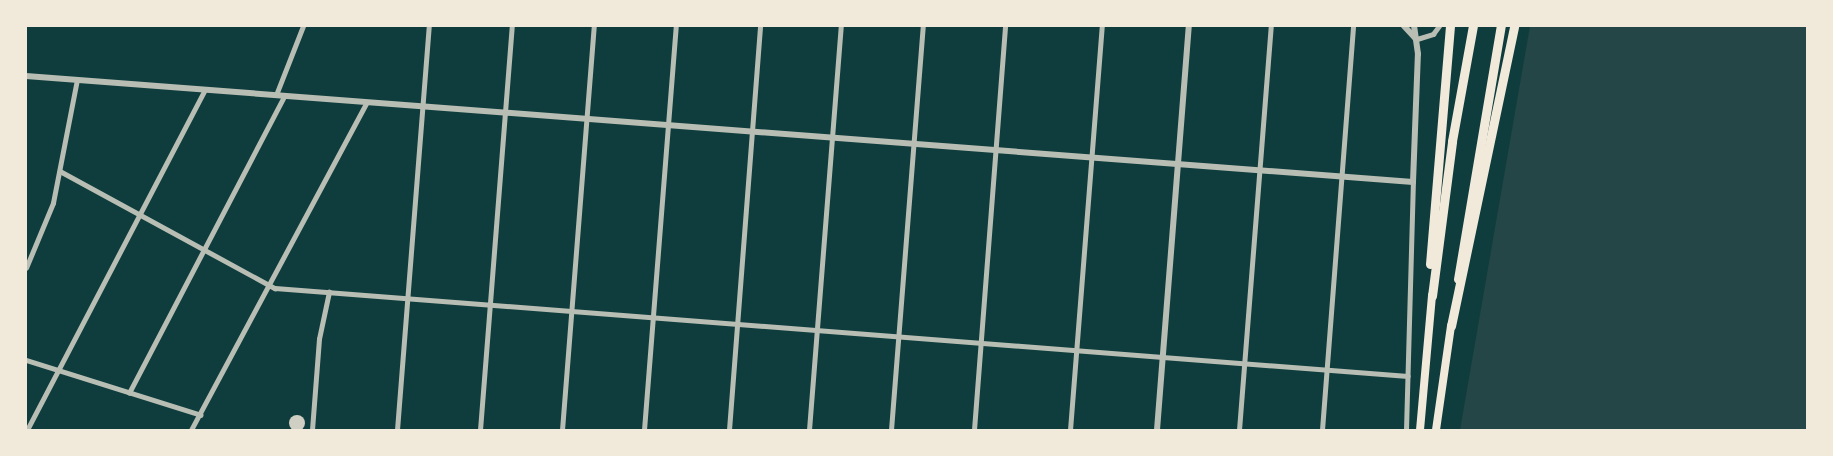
<!DOCTYPE html>
<html>
<head>
<meta charset="utf-8">
<style>
	body { margin:0 }
	#map { position:relative; width:1833px; height:456px; overflow:hidden; background:#0f3d3e; font-family:Karla,sans-serif }
	div>[style] { position:absolute }
	.green>* { inset:0; background:#244646 }
	.building>* { inset:0; background:#cfcfc3 }
	.round { border-radius:50% }
	.minor>* { height:4.5px; margin:-2.25px; padding:0 2.25px; transform-origin:2.25px; border-radius:2.25px; background:#b8beb3 }
	.tertiary>* { height:6px; margin:-3px; padding:0 3px; transform-origin:3px; border-radius:3px; background:#b8beb3 }
	.primary>* { height:8px; margin:-4px; padding:0 4px; transform-origin:4px; border-radius:4px; background:#f1e9da }
	.motorway>* { height:9px; margin:-4.5px; padding:0 4.5px; transform-origin:4.5px; border-radius:4.5px; background:#f1e9da }
	span { translate:-50% -50%; white-space:nowrap; text-align:center; line-height:1.15; -webkit-text-stroke:4.5px #f1e9da; paint-order:stroke }
	.frame { position:absolute; inset:0; border:27px solid #f1e9da; pointer-events:none }
</style>
</head>
<body>
<div id="map">
	<div class="green">
		<div style="clip-path:polygon(1530px 26px,1807px 26px,1807px 430px,1460px 430px)"></div>
	</div>
	<div class="building">
		<div class="round" style="left:289px;top:415px;width:16px;height:16px"></div>
	</div>
	<div class="minor">
		<div style="left:1417px;top:39px;width:17px;rotate:-17deg"></div>
		<div style="left:1433px;top:34px;width:10px;rotate:-53deg"></div>
		<div style="left:276px;top:95px;width:74px;rotate:-68.6deg"></div>
		<div style="left:60px;top:171px;width:245px;rotate:28.6deg"></div>
		<div style="left:275px;top:288px;width:1136px;rotate:4.44deg"></div>
		<div style="left:26px;top:268px;width:70px;rotate:-67.4deg"></div>
		<div style="left:53px;top:203px;width:125px;rotate:-79deg"></div>
		<div style="left:26px;top:360px;width:183px;rotate:17.4deg"></div>
		<div style="left:129px;top:393px;width:335px;rotate:-62.4deg"></div>
		<div style="left:27px;top:430px;width:384px;rotate:-62.4deg"></div>
		<div style="left:191px;top:430px;width:371px;rotate:-61.8deg"></div>
		<div style="left:312px;top:430px;width:91px;rotate:-85.6deg"></div>
		<div style="left:319px;top:339px;width:48px;rotate:-78deg"></div>
		<div style="left:397px;top:430px;width:405px;rotate:-85.5deg"></div>
		<div style="left:480px;top:430px;width:405px;rotate:-85.5deg"></div>
		<div style="left:562px;top:430px;width:405px;rotate:-85.5deg"></div>
		<div style="left:644px;top:430px;width:405px;rotate:-85.5deg"></div>
		<div style="left:729px;top:430px;width:405px;rotate:-85.6deg"></div>
		<div style="left:809px;top:430px;width:405px;rotate:-85.5deg"></div>
		<div style="left:891px;top:430px;width:405px;rotate:-85.5deg"></div>
		<div style="left:974px;top:430px;width:405px;rotate:-85.6deg"></div>
		<div style="left:1070px;top:430px;width:405px;rotate:-85.5deg"></div>
		<div style="left:1239px;top:430px;width:405px;rotate:-85.5deg"></div>
		<div style="left:1322px;top:430px;width:405px;rotate:-85.6deg"></div>
		<div style="left:1406px;top:430px;width:248px;rotate:-88.4deg"></div>
	</div>
	<div class="tertiary">
		<div style="left:1404px;top:26px;width:18px;rotate:47deg"></div>
		<div style="left:26px;top:76px;width:1391px;rotate:4.37deg"></div>
		<div style="left:1413px;top:182px;width:128px;rotate:-87.8deg"></div>
		<div style="left:1418px;top:54px;width:28px;rotate:-98deg"></div>
		<div style="left:1157px;top:430px;width:405px;rotate:-85.5deg"></div>
	</div>
	<div class="primary">
		<div style="left:1420px;top:430px;width:135px;rotate:-84.9deg"></div>
		<div style="left:1436px;top:430px;width:105px;rotate:-81.8deg"></div>
	</div>
	<div class="motorway">
		<div style="left:1430px;top:264px;width:239px;rotate:-85.2deg"></div>
		<div style="left:1458px;top:279px;width:257px;rotate:-80.4deg"></div>
		<div style="left:1432px;top:296px;width:156px;rotate:-82.6deg"></div>
		<div style="left:1452px;top:141px;width:117px;rotate:-79.7deg"></div>
		<div style="left:1451px;top:326px;width:307px;rotate:-78.1deg"></div>
	</div>
	<div class="frame"></div>
</div>
</body>
</html>
